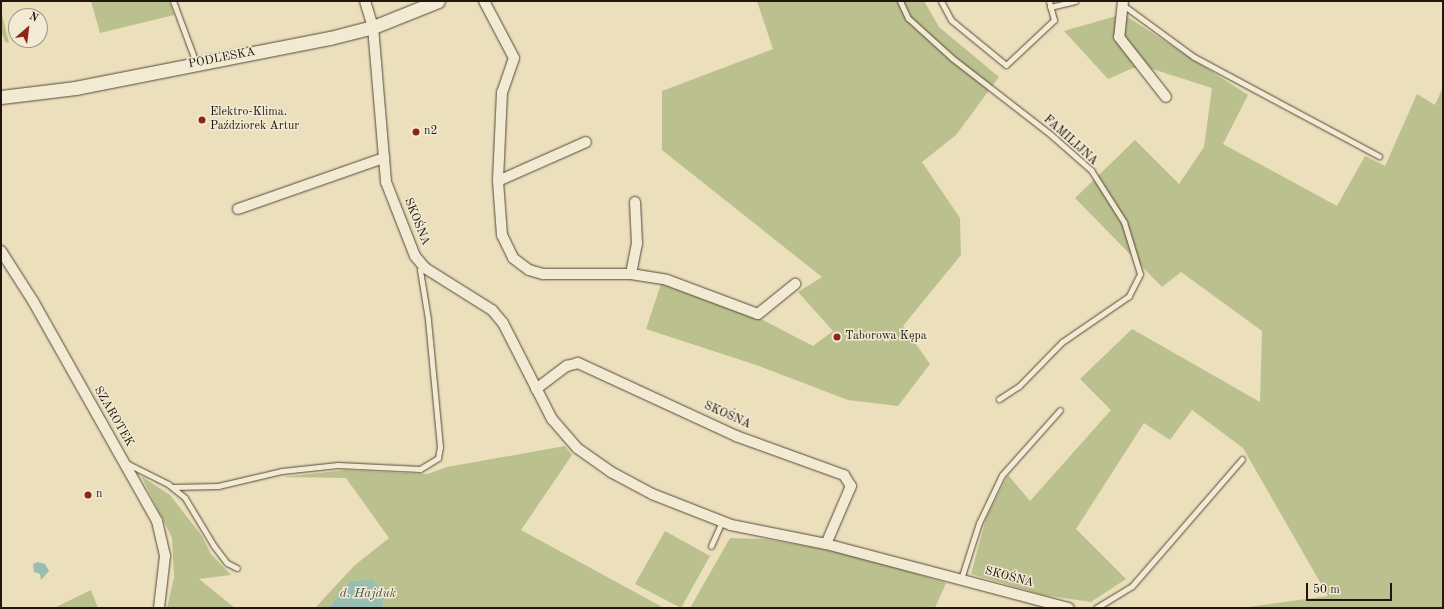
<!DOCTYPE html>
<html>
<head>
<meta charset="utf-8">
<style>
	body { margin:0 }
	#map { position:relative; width:1444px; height:609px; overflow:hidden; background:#ebdfbc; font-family:"Old Standard TT",serif }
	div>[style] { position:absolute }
	.green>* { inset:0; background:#bbc18e }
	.water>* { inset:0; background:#98bdb1 }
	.roads { filter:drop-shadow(0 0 1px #54493a) drop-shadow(0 0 1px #54493a) }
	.service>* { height:5px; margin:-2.5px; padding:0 2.5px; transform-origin:2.5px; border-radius:2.5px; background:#f2ead3 }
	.minor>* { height:10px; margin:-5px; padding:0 5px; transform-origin:5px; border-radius:5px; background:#f2ead3 }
	.tertiary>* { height:13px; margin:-6.5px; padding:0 6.5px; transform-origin:6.5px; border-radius:6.5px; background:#f2ead3 }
	.dots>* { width:11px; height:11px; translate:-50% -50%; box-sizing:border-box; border:2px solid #f2ead3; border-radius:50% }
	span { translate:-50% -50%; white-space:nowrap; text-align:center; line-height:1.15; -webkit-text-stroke:3px #f2ead3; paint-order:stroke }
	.street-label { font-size:12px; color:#21170f }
	.poi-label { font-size:12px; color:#21170f }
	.left { translate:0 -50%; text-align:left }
	.water-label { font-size:13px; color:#4b5148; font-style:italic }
	.frame { position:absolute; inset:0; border:2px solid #21170f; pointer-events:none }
	.north { position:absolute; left:8px; top:8px; width:40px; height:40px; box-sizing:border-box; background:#f2ead3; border:1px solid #9e9685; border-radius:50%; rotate:28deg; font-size:11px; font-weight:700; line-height:16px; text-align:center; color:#21170f }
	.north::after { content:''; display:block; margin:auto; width:14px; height:18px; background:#8f2418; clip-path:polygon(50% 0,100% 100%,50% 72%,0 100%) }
	.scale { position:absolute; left:1306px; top:583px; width:86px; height:18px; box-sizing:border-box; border:2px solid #21170f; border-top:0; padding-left:5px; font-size:12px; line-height:14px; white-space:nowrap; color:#21170f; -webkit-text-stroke:3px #f2ead3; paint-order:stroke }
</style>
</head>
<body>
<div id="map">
	<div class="green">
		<div style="clip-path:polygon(91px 1px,169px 1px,174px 15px,100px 33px)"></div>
		<div style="clip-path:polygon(757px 1px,924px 1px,939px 27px,999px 77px,956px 135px,922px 162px,960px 218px,961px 255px,903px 326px,930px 364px,898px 406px,848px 400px,759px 366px,646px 329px,661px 284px,759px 318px,813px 346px,833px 331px,798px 292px,822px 277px,662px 150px,662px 91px,773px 49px)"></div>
		<div style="clip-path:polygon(1px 10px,9px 43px,5px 42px,1px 31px)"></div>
		<div style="clip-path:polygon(1123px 14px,1248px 95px,1223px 144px,1337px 206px,1365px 156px,1385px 166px,1417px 94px,1435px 105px,1443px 87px,1443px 608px,1241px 608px,1328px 596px,1243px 448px,1192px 410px,1170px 440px,1144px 423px,1076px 529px,1126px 579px,1091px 602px,1043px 595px,971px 574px,986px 518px,1008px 475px,1030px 501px,1111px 410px,1080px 379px,1132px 329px,1260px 402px,1262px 331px,1181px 272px,1162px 287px,1075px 198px,1135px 140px,1179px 184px,1204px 147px,1212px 88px,1149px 68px,1133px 68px,1108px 79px,1064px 31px)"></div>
		<div style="clip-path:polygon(565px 446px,572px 455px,521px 530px,664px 608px,382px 608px,385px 594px,373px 579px,350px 581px,329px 608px,315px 608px,354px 566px,389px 538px,346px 478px,282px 477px,345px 470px,428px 474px,447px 467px)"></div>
		<div style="clip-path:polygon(141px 476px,170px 495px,202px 536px,211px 554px,231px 575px,199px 579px,235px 608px,167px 608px,174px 577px,172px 538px)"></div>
		<div style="clip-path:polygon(665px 531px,710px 556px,681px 608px,635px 584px)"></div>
		<div style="clip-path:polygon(730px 538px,765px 539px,852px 554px,946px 583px,935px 608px,690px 608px)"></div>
		<div style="clip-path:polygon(91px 590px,98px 608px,54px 608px)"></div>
	</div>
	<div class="water">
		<div style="clip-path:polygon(38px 562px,45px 564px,49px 571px,41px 580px,40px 574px,34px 572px,33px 564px)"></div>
		<div style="clip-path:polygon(373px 579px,385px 594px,382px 608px,329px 608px,350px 581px)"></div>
	</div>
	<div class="roads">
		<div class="service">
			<div style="left:173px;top:1px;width:66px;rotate:69.6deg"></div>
			<div style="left:900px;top:1px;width:19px;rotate:65deg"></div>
			<div style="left:908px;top:18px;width:59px;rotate:42.3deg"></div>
			<div style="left:952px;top:58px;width:124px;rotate:37.8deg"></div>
			<div style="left:1050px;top:134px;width:55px;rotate:41.3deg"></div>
			<div style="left:1091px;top:170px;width:62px;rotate:57.6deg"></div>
			<div style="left:1124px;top:222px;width:54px;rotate:72.9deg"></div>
			<div style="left:1140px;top:274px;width:25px;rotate:117deg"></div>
			<div style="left:1129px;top:296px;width:81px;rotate:145.5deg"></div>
			<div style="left:1062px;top:342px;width:62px;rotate:134.3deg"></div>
			<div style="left:1019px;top:386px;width:24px;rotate:147deg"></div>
			<div style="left:941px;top:1px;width:21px;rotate:62deg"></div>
			<div style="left:951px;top:20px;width:71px;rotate:39.3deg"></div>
			<div style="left:1006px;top:65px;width:66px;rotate:-43.2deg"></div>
			<div style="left:1054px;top:20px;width:20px;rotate:-105deg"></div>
			<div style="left:1123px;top:5px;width:88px;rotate:36.2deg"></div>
			<div style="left:1194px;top:57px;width:210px;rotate:28.2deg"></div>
			<div style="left:1050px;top:7px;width:26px;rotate:-13deg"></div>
			<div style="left:126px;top:463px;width:47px;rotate:26.6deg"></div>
			<div style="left:168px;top:484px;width:22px;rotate:39deg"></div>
			<div style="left:185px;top:498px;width:56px;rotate:58.9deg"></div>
			<div style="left:214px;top:546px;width:21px;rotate:53deg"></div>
			<div style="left:227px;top:563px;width:11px;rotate:27deg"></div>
			<div style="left:172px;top:487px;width:46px;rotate:-1.2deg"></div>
			<div style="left:218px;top:486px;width:66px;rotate:-13.2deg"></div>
			<div style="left:282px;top:471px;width:56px;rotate:-6.1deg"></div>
			<div style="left:338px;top:465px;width:82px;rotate:2.8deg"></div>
			<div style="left:420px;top:469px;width:21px;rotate:-31deg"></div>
			<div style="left:438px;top:458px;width:11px;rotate:-80deg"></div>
			<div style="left:440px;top:447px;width:129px;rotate:-95.4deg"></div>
			<div style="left:428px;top:319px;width:50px;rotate:-99.3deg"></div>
			<div style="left:420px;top:270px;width:5px;rotate:-22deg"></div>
			<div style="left:711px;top:546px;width:27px;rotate:-66deg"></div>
			<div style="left:961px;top:579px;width:59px;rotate:-72.2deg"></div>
			<div style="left:979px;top:523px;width:53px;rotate:-64.4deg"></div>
			<div style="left:1002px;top:475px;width:87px;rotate:-48.3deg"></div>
			<div style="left:1096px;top:608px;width:42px;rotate:-31.4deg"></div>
			<div style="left:1132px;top:586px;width:168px;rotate:-49.1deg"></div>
		</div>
		<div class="minor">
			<div style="left:365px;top:1px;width:27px;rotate:73deg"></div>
			<div style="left:373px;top:27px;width:156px;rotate:85.2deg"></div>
			<div style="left:386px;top:182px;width:79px;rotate:68.6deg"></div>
			<div style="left:415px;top:256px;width:16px;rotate:50deg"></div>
			<div style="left:425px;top:268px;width:79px;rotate:32.1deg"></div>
			<div style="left:492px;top:310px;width:17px;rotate:50deg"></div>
			<div style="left:503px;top:323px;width:108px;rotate:63deg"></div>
			<div style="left:552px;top:419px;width:38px;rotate:49deg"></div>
			<div style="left:577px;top:448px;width:42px;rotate:35.2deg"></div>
			<div style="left:611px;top:472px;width:47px;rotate:28.2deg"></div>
			<div style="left:652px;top:494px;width:85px;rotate:21.4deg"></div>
			<div style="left:731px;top:525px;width:97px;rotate:11.3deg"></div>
			<div style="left:826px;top:544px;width:251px;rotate:14.8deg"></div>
			<div style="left:484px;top:1px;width:64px;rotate:62.2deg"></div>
			<div style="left:514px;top:58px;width:36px;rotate:109deg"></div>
			<div style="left:502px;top:92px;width:89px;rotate:92.6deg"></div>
			<div style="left:498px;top:181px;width:54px;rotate:85.8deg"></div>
			<div style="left:502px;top:235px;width:25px;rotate:64deg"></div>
			<div style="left:513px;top:258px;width:20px;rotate:37deg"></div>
			<div style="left:529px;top:270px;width:15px;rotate:16deg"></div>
			<div style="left:543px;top:274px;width:88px"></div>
			<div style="left:631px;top:274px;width:36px;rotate:9deg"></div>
			<div style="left:667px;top:280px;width:97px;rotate:20.5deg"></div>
			<div style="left:758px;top:314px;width:48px;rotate:-39deg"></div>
			<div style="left:1123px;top:1px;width:36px;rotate:96deg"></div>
			<div style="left:1119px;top:37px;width:76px;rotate:51.9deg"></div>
			<div style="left:498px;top:181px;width:96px;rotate:-23.9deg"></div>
			<div style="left:238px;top:209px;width:155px;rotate:-19.3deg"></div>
			<div style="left:1px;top:251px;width:59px;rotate:57.4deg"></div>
			<div style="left:33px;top:301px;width:253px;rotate:60.6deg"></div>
			<div style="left:157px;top:521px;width:36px;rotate:77deg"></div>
			<div style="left:165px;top:556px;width:52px;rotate:96.6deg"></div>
			<div style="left:631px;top:274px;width:31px;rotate:-79deg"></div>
			<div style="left:637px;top:244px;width:42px;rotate:-92.7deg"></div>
			<div style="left:536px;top:389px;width:39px;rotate:-37deg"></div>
			<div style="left:567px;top:366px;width:11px;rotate:-15deg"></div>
			<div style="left:578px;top:363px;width:174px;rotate:24.8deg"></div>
			<div style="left:736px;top:436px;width:115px;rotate:19.9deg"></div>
			<div style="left:844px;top:475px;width:13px;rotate:58deg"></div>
			<div style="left:851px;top:486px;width:63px;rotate:113.3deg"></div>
		</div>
		<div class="tertiary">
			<div style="left:1px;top:97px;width:75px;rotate:-6.9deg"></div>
			<div style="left:75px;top:88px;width:260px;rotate:-11.1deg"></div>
			<div style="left:330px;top:38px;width:44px;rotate:-14.3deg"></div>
			<div style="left:373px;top:27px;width:70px;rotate:-21.8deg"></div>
		</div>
	</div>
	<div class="dots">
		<div style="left:202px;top:120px;background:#8f2418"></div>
		<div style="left:416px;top:132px;background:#8f2418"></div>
		<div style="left:837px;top:337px;background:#8f2418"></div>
		<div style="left:88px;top:495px;background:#8f2418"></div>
	</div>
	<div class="street-label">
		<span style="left:222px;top:59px;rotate:-11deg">PODLESKA</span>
		<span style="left:1070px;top:141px;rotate:42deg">FAMILIJNA</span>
		<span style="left:416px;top:222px;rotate:68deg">SKOŚNA</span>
		<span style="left:727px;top:416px;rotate:24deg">SKOŚNA</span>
		<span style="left:113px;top:417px;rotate:60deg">SZAROTEK</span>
		<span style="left:1009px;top:578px;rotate:15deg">SKOŚNA</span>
	</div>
	<div class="poi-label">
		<span class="left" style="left:210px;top:120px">Elektro-Klima.<br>Paździorek Artur</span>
		<span class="left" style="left:424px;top:132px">n2</span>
		<span class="left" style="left:845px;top:337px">Taborowa Kępa</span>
		<span class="left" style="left:96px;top:495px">n</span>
	</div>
	<div class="water-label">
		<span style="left:368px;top:594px">d. Hajduk</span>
	</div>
	<div class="frame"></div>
	<div class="north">N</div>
	<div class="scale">50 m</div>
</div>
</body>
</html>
